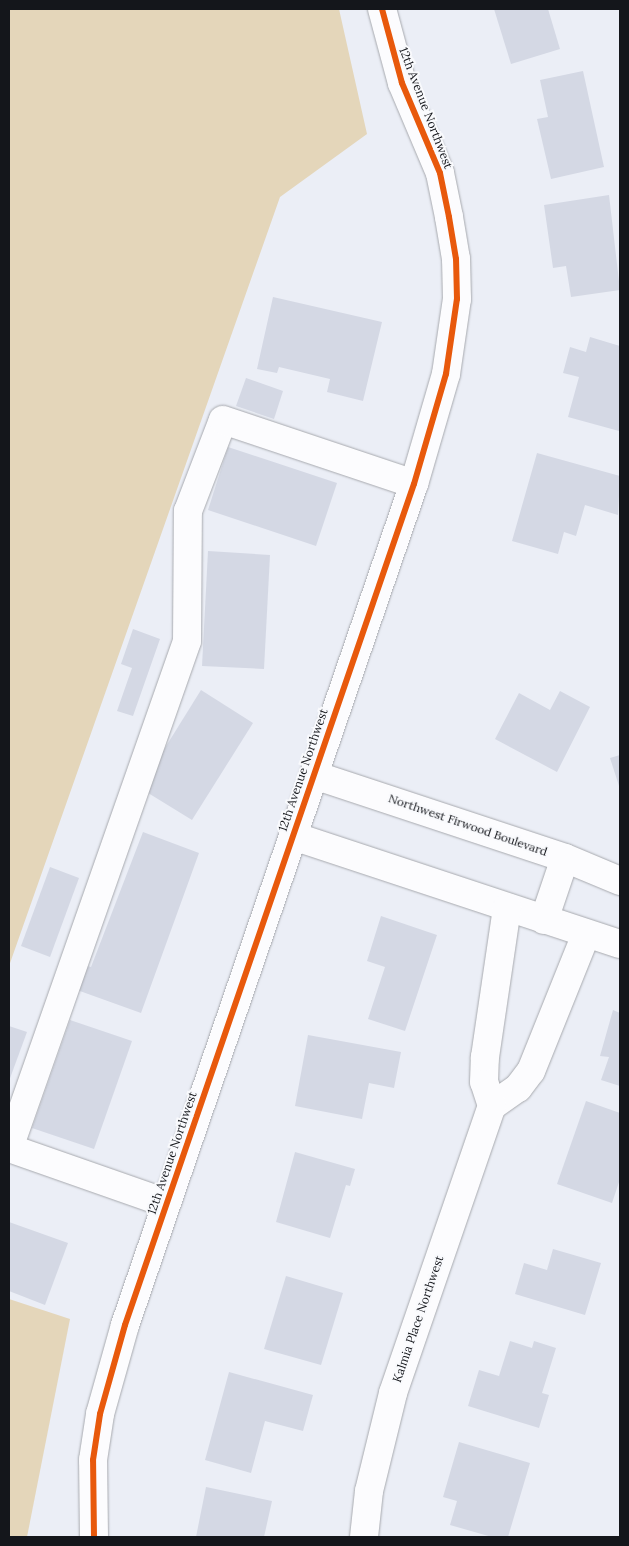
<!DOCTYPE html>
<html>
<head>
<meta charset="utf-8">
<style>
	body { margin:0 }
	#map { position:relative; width:629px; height:1546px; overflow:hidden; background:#ebeef6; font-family:Lora,serif }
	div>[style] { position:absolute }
	.green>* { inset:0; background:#e4d6ba }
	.building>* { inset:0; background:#d4d8e4 }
	.roads { filter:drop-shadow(0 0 1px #a7a9ae) drop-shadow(0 0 1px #a7a9ae) }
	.minor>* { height:28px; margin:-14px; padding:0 14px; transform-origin:14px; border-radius:14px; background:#fcfcfe }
	.cycleway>* { height:6px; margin:-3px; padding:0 3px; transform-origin:3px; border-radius:3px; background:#e8590c }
	span { translate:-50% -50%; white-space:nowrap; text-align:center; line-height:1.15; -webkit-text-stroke:4px #f9fafd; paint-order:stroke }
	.street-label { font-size:12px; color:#14161b }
	.frame { position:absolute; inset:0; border:10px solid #14161b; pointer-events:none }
</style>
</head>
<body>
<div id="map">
	<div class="green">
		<div style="clip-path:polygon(9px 9px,339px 9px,367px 134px,280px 197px,9px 966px)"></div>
		<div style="clip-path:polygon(9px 1299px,70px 1319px,27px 1537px,9px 1537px)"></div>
	</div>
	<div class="building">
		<div style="clip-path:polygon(494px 9px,548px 9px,560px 49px,511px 64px)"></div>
		<div style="clip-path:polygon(583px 71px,604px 167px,551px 179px,537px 119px,548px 117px,540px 80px)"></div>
		<div style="clip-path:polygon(609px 195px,620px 290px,571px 297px,566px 266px,553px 268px,544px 205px)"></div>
		<div style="clip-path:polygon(273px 297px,382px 322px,363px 401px,327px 392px,330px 379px,279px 367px,277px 373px,257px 369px)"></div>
		<div style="clip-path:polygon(590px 337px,620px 346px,619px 431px,568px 417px,579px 377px,563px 373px,570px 347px,586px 352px)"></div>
		<div style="clip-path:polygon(246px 378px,283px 391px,274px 419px,236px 406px)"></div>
		<div style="clip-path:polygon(228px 447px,337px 483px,316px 546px,208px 510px)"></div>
		<div style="clip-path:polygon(537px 453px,620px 476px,618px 515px,585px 505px,576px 536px,564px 532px,558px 554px,512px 541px)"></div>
		<div style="clip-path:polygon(208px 551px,270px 555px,264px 669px,202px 666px)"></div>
		<div style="clip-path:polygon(133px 629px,160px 639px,133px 716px,117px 711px,132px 668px,121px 664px)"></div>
		<div style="clip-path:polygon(201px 690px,253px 723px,192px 820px,140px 788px)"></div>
		<div style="clip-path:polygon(560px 691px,590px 707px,557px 772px,495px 739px,519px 693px,550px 710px)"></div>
		<div style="clip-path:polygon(620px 755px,620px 789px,610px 758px)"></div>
		<div style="clip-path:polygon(143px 832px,199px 853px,141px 1013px,77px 990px,87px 966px,91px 967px)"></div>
		<div style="clip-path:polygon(50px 867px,79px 878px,50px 957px,21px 946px)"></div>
		<div style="clip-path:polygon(381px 916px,437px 935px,405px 1031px,368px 1019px,385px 967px,367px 961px)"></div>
		<div style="clip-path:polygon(613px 1010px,620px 1013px,620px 1086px,601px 1080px,609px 1057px,600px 1056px)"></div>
		<div style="clip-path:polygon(70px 1020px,132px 1041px,94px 1149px,32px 1128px)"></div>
		<div style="clip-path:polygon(9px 1026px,27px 1032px,9px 1081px)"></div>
		<div style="clip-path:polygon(308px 1035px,401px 1052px,394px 1088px,369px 1083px,362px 1119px,295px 1106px)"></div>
		<div style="clip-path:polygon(586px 1101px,620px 1113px,620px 1179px,612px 1203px,557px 1184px)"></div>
		<div style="clip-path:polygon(295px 1152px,355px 1169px,350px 1186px,346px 1185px,330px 1238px,276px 1222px)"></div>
		<div style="clip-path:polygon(9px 1222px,68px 1243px,45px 1305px,9px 1291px)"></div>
		<div style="clip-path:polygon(553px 1249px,601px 1263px,585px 1315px,515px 1294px,524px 1263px,547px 1270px)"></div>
		<div style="clip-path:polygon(286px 1276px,343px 1293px,321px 1365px,264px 1349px)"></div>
		<div style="clip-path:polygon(510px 1341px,532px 1348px,534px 1341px,556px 1348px,542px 1393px,549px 1395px,539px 1428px,468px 1406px,479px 1370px,499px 1376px)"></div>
		<div style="clip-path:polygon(229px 1372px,313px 1395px,303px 1431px,265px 1421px,251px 1473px,205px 1460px)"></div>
		<div style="clip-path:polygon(459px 1442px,530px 1463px,508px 1537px,492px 1537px,450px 1525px,457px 1501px,443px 1497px)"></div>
		<div style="clip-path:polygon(206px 1487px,272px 1501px,264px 1537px,196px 1537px)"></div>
	</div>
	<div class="roads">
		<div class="minor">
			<div style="left:314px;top:775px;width:264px;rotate:18.3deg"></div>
			<div style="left:565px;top:858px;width:60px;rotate:22.7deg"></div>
			<div style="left:293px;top:836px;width:344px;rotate:18.3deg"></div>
			<div style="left:544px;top:920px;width:65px;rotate:-71.3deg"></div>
			<div style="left:492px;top:1106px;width:32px;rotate:-35deg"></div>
			<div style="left:518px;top:1088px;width:21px;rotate:-53deg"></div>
			<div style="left:531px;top:1071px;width:148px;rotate:-68.1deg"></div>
			<div style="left:166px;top:1203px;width:166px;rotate:-160.7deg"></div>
			<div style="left:9px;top:1148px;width:537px;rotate:-70.65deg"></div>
			<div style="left:187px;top:641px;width:130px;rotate:-89.6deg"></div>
			<div style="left:188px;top:511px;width:97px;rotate:-69deg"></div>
			<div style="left:223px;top:420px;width:201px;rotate:18.5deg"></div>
			<div style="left:94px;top:1537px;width:77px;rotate:-90.7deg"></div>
			<div style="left:93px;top:1460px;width:47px;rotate:-81.3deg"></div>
			<div style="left:100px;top:1414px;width:92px;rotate:-74.3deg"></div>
			<div style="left:125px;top:1325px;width:889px;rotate:-71.04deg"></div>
			<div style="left:414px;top:484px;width:115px;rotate:-73.8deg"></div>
			<div style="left:446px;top:374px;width:76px;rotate:-81.7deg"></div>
			<div style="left:457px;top:299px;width:40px;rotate:-91.4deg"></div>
			<div style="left:456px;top:259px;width:43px;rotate:-99.5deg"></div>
			<div style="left:449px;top:217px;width:45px;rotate:-101.6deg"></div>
			<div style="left:440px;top:173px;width:98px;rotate:-112.9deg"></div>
			<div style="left:402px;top:83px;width:77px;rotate:-105.1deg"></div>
			<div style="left:364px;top:1537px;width:46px;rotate:-83.8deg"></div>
			<div style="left:369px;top:1491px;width:101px;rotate:-76.2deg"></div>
			<div style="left:393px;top:1393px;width:304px;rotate:-71deg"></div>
			<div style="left:492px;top:1106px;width:25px;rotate:-108deg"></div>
			<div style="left:484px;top:1082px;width:25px;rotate:-88deg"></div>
			<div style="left:485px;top:1057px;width:151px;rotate:-81.6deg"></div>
		</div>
	</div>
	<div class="cycleway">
		<div style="left:94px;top:1537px;width:77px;rotate:-90.7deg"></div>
		<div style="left:93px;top:1460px;width:47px;rotate:-81.3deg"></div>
		<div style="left:100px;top:1414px;width:92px;rotate:-74.3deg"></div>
		<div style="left:125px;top:1325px;width:889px;rotate:-71.04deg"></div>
		<div style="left:414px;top:484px;width:115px;rotate:-73.8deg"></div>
		<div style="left:446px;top:374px;width:76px;rotate:-81.7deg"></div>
		<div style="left:457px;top:299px;width:40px;rotate:-91.4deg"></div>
		<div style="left:456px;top:259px;width:43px;rotate:-99.5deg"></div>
		<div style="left:449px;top:217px;width:45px;rotate:-101.6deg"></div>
		<div style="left:440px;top:173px;width:98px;rotate:-112.9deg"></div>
		<div style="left:402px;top:83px;width:77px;rotate:-105.1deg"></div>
	</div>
	<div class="street-label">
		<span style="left:426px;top:108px;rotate:69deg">12th Avenue Northwest</span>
		<span style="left:303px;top:770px;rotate:-71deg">12th Avenue Northwest</span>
		<span style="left:468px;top:825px;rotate:19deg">Northwest Firwood Boulevard</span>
		<span style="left:172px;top:1153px;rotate:-71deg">12th Avenue Northwest</span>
		<span style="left:418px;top:1319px;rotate:-71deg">Kalmia Place Northwest</span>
	</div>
	<div class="frame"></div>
</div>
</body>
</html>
